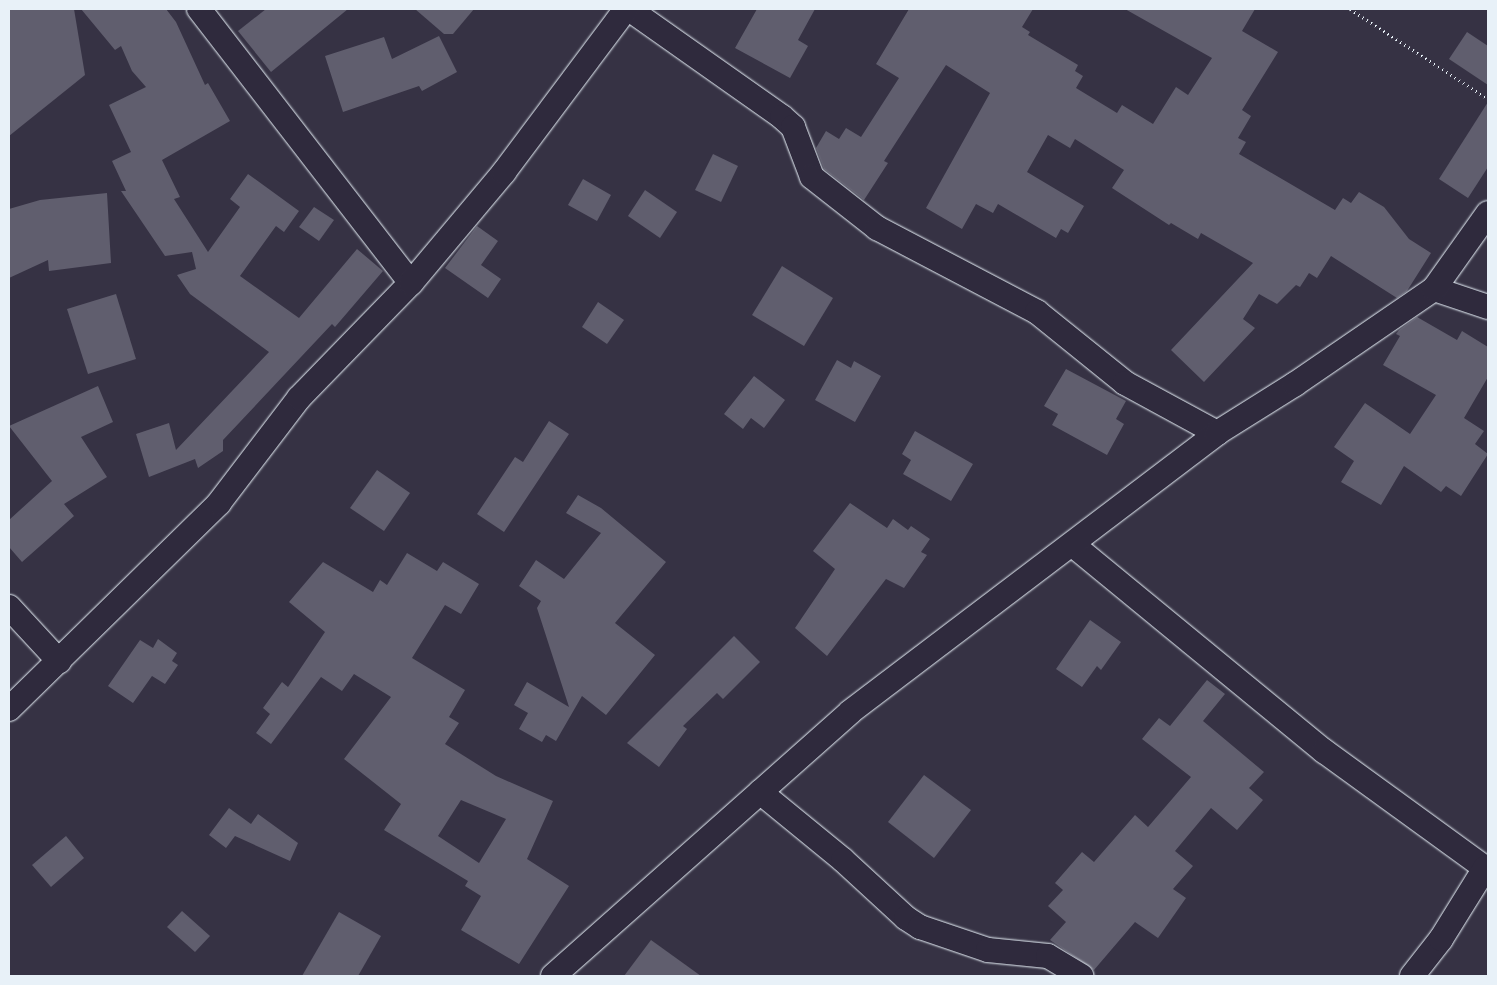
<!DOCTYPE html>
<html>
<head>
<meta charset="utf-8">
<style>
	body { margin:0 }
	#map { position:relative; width:1497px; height:985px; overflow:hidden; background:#363244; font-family:"Playpen Sans",sans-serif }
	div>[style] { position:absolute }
	.building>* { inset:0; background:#605e6e }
	.path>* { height:3px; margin-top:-1.5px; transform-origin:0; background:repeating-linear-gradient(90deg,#e8f1f8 0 1px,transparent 0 5px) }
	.roads { filter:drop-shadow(0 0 1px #e8f1f8) drop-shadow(0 0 1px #e8f1f8) }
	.street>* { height:24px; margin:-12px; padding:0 12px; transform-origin:12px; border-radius:12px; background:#2f2a3d }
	span { translate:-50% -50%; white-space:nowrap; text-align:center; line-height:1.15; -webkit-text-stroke:4px #2f2a3d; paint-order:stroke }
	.frame { position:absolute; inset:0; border:10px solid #e8f1f8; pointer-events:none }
</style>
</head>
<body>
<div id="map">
	<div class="building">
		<div style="clip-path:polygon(9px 9px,74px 9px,85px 75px,9px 136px)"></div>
		<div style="clip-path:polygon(81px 9px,166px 9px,176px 22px,205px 85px,208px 83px,230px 121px,162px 160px,180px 197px,174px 199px,208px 252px,240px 207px,230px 199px,248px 174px,299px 211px,284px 232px,276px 226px,240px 276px,299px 318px,357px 249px,383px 271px,335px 327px,332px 324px,223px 440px,223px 451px,198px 468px,195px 459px,149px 477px,136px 434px,169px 423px,176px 450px,269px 352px,190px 294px,177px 275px,196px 269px,192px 252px,165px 256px,121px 191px,126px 191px,112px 161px,131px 152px,109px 105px,146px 87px,132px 71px,121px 46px,115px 50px)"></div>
		<div style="clip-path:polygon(266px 9px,348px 9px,271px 72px,238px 31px)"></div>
		<div style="clip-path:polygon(415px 9px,474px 9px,453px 34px,444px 34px)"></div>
		<div style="clip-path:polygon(757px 9px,815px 9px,798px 40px,808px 46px,790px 78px,735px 48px)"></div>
		<div style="clip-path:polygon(909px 9px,1033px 9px,1022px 27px,1030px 32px,1028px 35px,1078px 65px,1075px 71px,1083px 76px,1076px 88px,1117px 113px,1122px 105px,1153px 124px,1176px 87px,1188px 95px,1212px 58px,1125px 9px,1255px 9px,1242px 31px,1278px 52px,1242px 110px,1251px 116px,1238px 138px,1246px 142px,1239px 154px,1335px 210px,1343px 198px,1351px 203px,1359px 192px,1384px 207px,1409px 239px,1431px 253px,1407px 291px,1397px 298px,1331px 256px,1317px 278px,1309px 273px,1300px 287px,1296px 285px,1277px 304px,1259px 294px,1243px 319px,1255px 328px,1204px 382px,1171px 350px,1253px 263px,1201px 233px,1198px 239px,1171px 223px,1169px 225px,1112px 188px,1124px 170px,1075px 139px,1070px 148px,1048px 135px,1027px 172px,1084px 206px,1068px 233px,1061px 229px,1056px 238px,998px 204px,993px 213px,976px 204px,962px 229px,926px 208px,990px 93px,946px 65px,884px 161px,888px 163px,864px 200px,824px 169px,816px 148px,826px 131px,839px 139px,846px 128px,861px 137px,899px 78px,876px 64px)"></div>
		<div style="clip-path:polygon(1467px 32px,1488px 46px,1488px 85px,1449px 59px)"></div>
		<div style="clip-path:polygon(439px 36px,457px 72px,422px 91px,419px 86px,343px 112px,325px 56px,384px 37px,392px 59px)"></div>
		<div style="clip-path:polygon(1488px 102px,1488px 167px,1468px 198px,1439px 179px)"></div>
		<div style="clip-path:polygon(713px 154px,738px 166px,721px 202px,695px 190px)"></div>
		<div style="clip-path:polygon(583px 179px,611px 195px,597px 221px,568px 205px)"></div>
		<div style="clip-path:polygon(645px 190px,677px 212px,660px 238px,628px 216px)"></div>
		<div style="clip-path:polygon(107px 193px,111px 263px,49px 271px,48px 260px,9px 278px,9px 209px,40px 200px)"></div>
		<div style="clip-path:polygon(314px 207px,334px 220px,319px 241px,299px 227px)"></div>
		<div style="clip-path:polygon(477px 226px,498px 241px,481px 265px,501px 279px,488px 298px,445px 268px)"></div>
		<div style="clip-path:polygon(782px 266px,833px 298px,804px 346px,752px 315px)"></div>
		<div style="clip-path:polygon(116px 294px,136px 359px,88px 374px,67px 309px)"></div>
		<div style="clip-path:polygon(598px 302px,624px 320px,607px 344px,582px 327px)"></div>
		<div style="clip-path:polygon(1417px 317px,1457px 340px,1462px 331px,1488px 347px,1488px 377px,1464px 418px,1484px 431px,1475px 444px,1488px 454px,1461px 496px,1446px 486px,1441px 492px,1404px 466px,1381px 505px,1341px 482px,1354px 461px,1334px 447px,1365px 403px,1410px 434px,1436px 395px,1383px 365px,1400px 336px,1396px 334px,1399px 330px)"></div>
		<div style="clip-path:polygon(837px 360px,851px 368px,854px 361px,881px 376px,855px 422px,815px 400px)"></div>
		<div style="clip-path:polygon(1066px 369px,1126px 401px,1116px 419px,1124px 424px,1107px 455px,1052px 425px,1058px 414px,1044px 406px)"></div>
		<div style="clip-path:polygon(754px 376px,785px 400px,764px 428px,751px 418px,743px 429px,724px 414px)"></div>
		<div style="clip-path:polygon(98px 386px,113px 422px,81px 437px,107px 477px,64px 504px,74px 516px,22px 562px,9px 547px,9px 520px,52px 481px,9px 426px)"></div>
		<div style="clip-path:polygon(549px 421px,569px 434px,504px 532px,477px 514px,515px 457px,523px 462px)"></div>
		<div style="clip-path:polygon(915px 431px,973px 464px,951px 501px,903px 474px,911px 460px,902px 454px)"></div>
		<div style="clip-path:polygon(377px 470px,410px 493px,384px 531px,350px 508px)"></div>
		<div style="clip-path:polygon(578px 495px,601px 508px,666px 562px,615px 623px,655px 655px,606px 715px,582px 696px,556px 741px,546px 735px,542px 742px,519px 729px,528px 713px,514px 705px,527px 682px,569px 707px,537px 608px,541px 601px,519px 586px,536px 560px,564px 579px,601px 533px,566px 513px)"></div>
		<div style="clip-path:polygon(850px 503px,887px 528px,893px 519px,908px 530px,911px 526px,930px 539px,921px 552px,927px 555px,904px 588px,886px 579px,827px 656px,795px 628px,835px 569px,813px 551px)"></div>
		<div style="clip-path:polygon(evenodd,407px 553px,437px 571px,443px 562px,479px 584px,461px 614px,445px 605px,412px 658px,465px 690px,449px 717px,459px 723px,445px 744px,496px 776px,553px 801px,527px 859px,569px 886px,519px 964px,461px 930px,481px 896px,465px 886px,468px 881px,384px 830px,401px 804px,344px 759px,391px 697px,354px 674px,342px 691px,321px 677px,271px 744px,256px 733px,270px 714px,263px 708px,282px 682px,288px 687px,325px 632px,289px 602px,323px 562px,373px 592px,380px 580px,387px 585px,407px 553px,461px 800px,506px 819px,479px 863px,438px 836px,461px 800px)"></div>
		<div style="clip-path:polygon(1090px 620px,1121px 642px,1101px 670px,1097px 666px,1082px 687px,1056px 669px)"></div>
		<div style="clip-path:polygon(734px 636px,760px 662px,723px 699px,717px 693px,683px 726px,687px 729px,659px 767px,627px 743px)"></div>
		<div style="clip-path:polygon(158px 639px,177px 653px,172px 661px,178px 665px,165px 684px,152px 676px,133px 703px,108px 686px,140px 640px,153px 648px)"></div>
		<div style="clip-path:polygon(1207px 680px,1225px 694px,1203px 721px,1264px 772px,1249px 788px,1263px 800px,1237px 830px,1211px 808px,1175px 851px,1193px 866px,1173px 889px,1186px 898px,1158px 938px,1135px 922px,1094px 970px,1050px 940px,1066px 922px,1048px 906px,1063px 890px,1055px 883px,1082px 852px,1094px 862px,1135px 815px,1148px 827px,1191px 777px,1142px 739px,1159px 718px,1170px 726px)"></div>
		<div style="clip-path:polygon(924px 775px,971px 810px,934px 858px,888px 822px)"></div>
		<div style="clip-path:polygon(229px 808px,251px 824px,258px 814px,298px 843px,290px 861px,235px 836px,226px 848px,209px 835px)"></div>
		<div style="clip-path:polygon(66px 836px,84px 858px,51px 887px,32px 865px)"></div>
		<div style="clip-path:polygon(182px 911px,210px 936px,195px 952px,167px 927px)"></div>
		<div style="clip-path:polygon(339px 912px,381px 936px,358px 976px,302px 976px)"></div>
		<div style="clip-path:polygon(651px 940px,701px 976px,624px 976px)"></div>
	</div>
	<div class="path">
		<div style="left:1350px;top:9px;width:165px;rotate:33.1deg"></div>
	</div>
	<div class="roads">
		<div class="street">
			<div style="left:199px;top:9px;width:346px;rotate:52.3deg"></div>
			<div style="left:629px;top:9px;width:187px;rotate:35.2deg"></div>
			<div style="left:782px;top:117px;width:15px;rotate:42deg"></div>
			<div style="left:793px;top:127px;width:53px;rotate:69.2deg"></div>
			<div style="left:812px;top:177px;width:83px;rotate:38.1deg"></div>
			<div style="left:877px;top:228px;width:181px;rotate:27.7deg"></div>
			<div style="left:1037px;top:312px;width:113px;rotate:38.9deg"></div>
			<div style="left:1125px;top:383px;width:105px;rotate:28.5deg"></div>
			<div style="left:1434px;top:289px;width:57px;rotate:18.4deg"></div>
			<div style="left:1073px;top:545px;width:325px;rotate:39.4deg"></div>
			<div style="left:1324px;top:751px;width:203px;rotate:36deg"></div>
			<div style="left:9px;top:607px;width:74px;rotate:47.2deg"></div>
			<div style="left:9px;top:709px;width:294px;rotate:-44.4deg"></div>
			<div style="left:219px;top:503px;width:132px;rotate:-52.7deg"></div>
			<div style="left:299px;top:398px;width:161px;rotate:-45.8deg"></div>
			<div style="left:411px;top:283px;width:145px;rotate:-50deg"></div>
			<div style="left:504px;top:172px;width:204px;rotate:-53.2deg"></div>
			<div style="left:760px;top:792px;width:107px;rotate:39.3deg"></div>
			<div style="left:843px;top:860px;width:86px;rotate:42.6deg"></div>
			<div style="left:906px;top:918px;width:17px;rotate:33deg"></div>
			<div style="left:920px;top:927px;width:72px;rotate:18.7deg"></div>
			<div style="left:988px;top:950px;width:60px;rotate:5.7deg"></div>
			<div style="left:1048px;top:956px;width:39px;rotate:31deg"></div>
			<div style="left:553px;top:976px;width:397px;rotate:-41.6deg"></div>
			<div style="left:850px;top:712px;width:461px;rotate:-37.2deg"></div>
			<div style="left:1217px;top:433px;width:92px;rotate:-32.1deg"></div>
			<div style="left:1295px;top:384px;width:168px;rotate:-34.4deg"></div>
			<div style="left:1434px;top:289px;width:93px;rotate:-54.6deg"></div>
			<div style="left:1412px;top:976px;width:47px;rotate:-51.9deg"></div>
			<div style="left:1441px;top:939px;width:84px;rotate:-58.2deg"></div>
		</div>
	</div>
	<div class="frame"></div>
</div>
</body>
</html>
